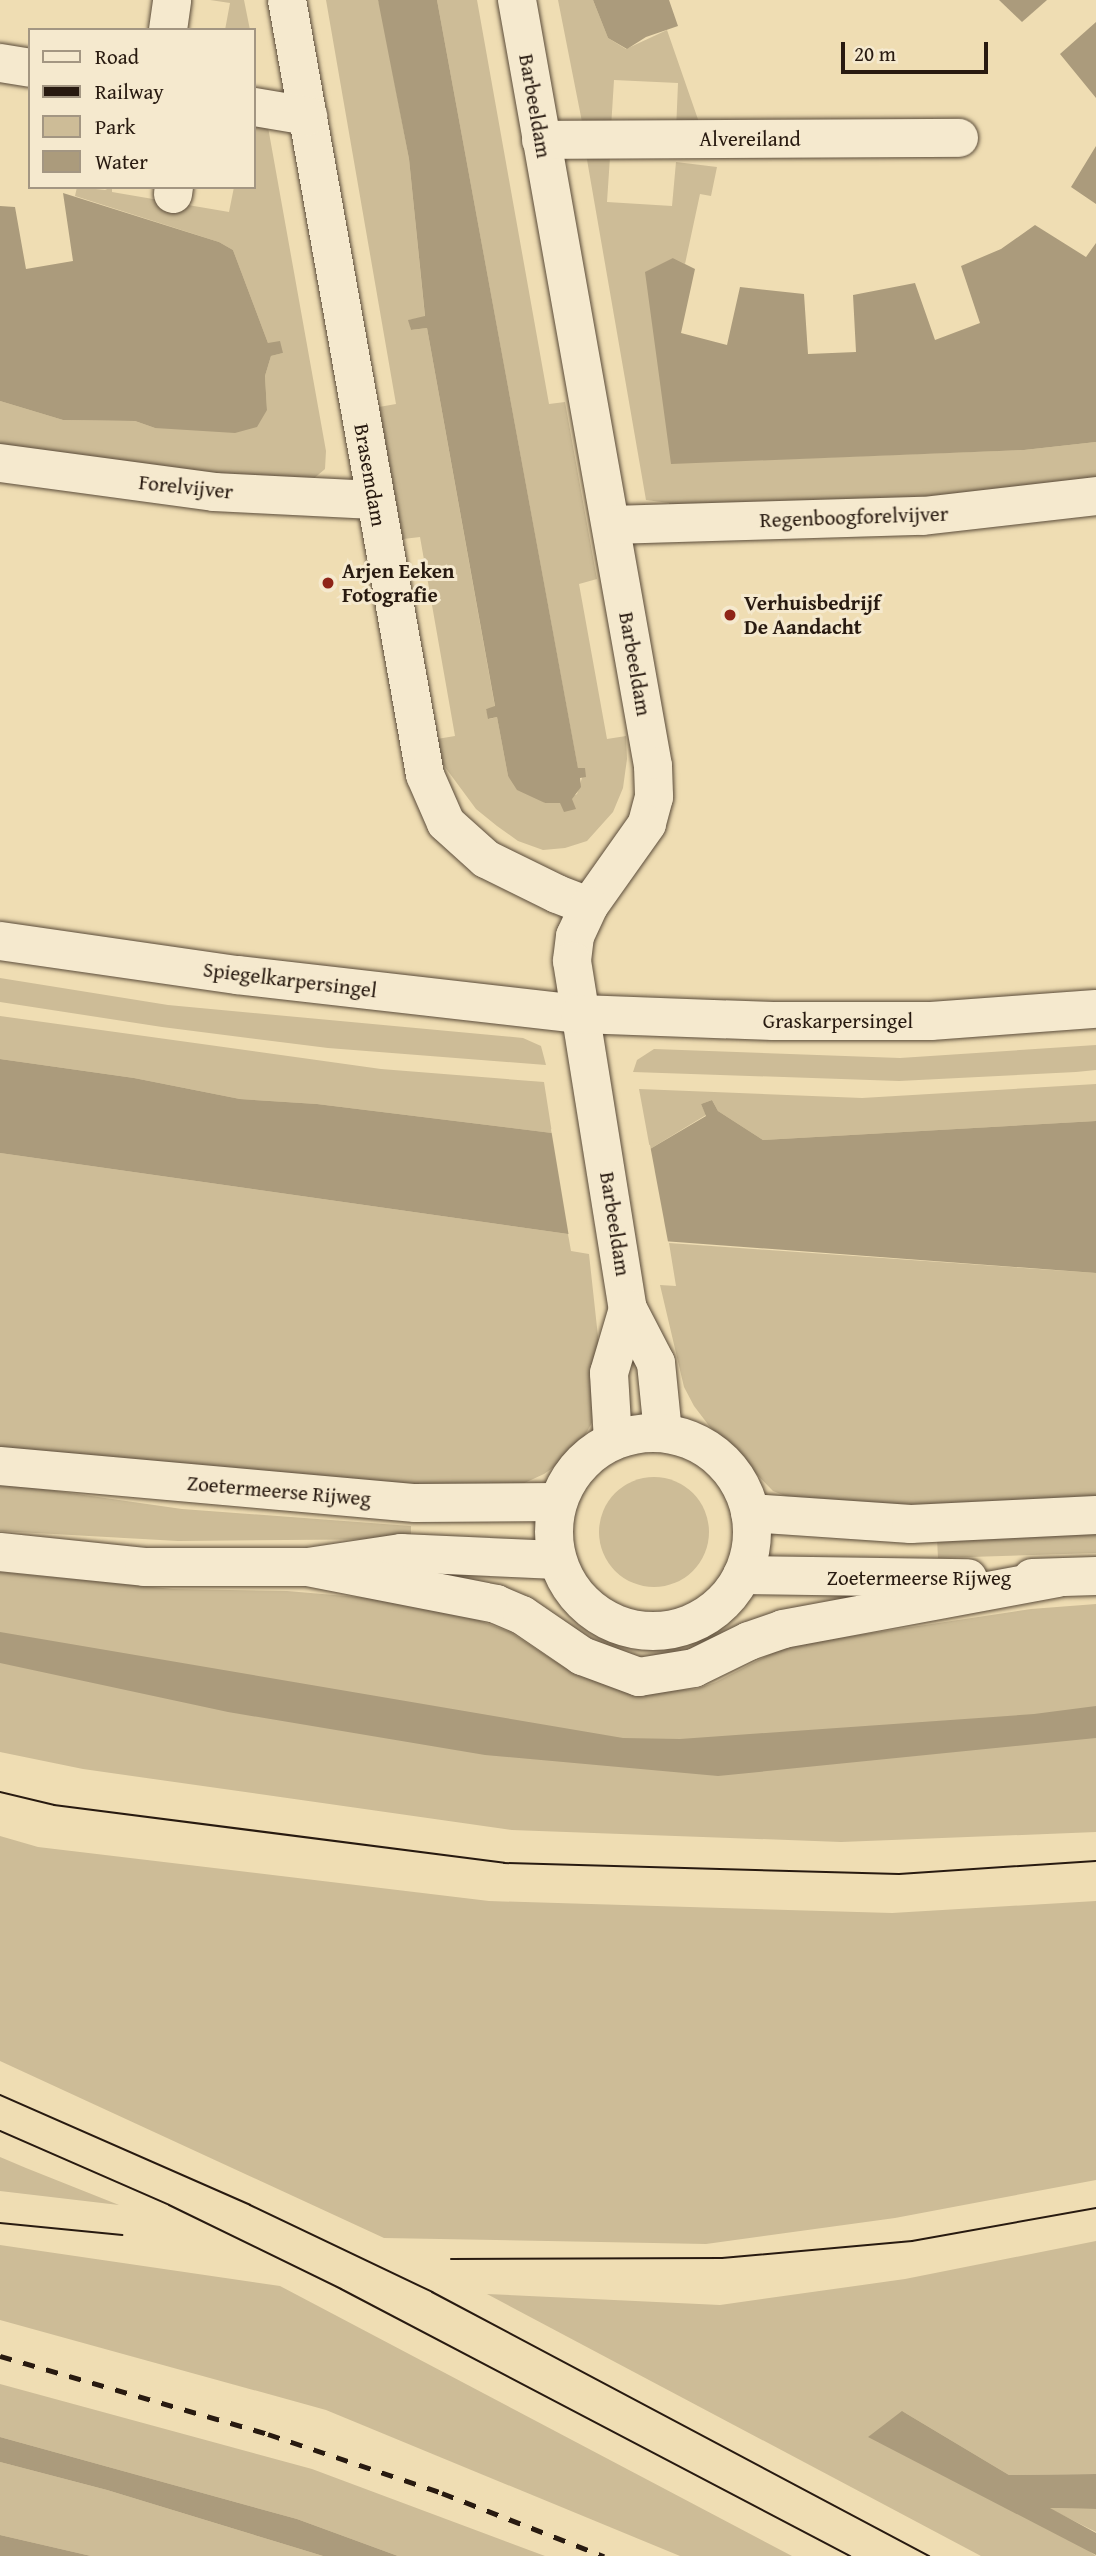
<!DOCTYPE html>
<html>
<head>
<meta charset="utf-8">
<style>
	body { margin:0 }
	#map { position:relative; width:1096px; height:2556px; overflow:hidden; background:#efddb3; font-family:"Gentium Book Plus",serif }
	div>[style] { position:absolute }
	.green>* { inset:0; background:#cdbc97 }
	.round { border-radius:50% }
	.water>* { inset:0; background:#ab9b7c }
	.pier>* { inset:0; background:#efddb3 }
	.roads { filter:drop-shadow(0 0 2px #5a4b39) drop-shadow(0 0 2px #5a4b39) }
	.street>* { height:38px; margin:-19px; padding:0 19px; transform-origin:19px; border-radius:19px; background:#f5e9ce }
	.secondary>* { height:38px; margin:-19px; padding:0 19px; transform-origin:19px; border-radius:19px; background:#f5e9ce }
	.secondary>.ring { margin:-19px; padding:0; box-sizing:content-box; background:none; border:38px solid #f5e9ce; border-radius:50% }
	.tram>* { height:2px; margin:-1px; padding:0 1px; transform-origin:1px; border-radius:1px; background:#281a10 }
	.rail>* { height:5px; margin-top:-2.5px; transform-origin:0; background:repeating-linear-gradient(90deg,#281a10 0 12px,transparent 0 24px) }
	.dots>* { width:19px; height:19px; translate:-50% -50%; box-sizing:border-box; border:4px solid #f5e9ce; border-radius:50% }
	span { translate:-50% -50%; white-space:nowrap; text-align:center; line-height:1.15; -webkit-text-stroke:6px #f5e9ce; paint-order:stroke }
	.street-label { font-size:21px; color:#281a10 }
	.poi-label { font-size:21px; color:#281a10; font-weight:700 }
	.left { translate:0 -50%; text-align:left }
	.legend { position:absolute; left:28px; top:28px; width:228px; height:161px; box-sizing:border-box; background:#f5e9ce; border:2px solid #a39682; margin:0; padding:9px 12px; list-style:none; font-size:21px; color:#281a10 }
	.legend li { display:flex; align-items:center; gap:14px; height:35px }
	.legend b { width:35px; border:2px solid #a39682 }
	.scale { position:absolute; left:841px; top:42px; width:147px; height:32px; box-sizing:border-box; border:4px solid #281a10; border-top:0; padding-left:9px; font-size:21px; line-height:24px; white-space:nowrap; color:#281a10; -webkit-text-stroke:5px #f5e9ce; paint-order:stroke }
</style>
</head>
<body>
<div id="map">
	<div class="green">
		<div style="clip-path:polygon(210px 0,244px 0,250px 30px,225px 30px,230px 3px)"></div>
		<div style="clip-path:polygon(326px 0,378px 0,381px 10px,409px 159px,425px 317px,409px 320px,411px 330px,427px 328px,495px 707px,486px 709px,489px 719px,497px 717px,508px 776px,545px 803px,560px 803px,577px 794px,585px 768px,578px 769px,437px 0,477px 0,549px 404px,565px 402px,597px 579px,579px 584px,607px 739px,626px 736px,627px 759px,623px 788px,613px 812px,587px 841px,565px 848px,543px 850px,518px 841px,497px 826px,476px 809px,442px 763px,437px 739px,455px 736px,420px 537px,403px 539px,379px 407px,396px 404px)"></div>
		<div style="clip-path:polygon(558px 0,593px 0,608px 38px,626px 49px,667px 30px,701px 128px,676px 131px,678px 83px,614px 80px,611px 128px,583px 127px)"></div>
		<div style="clip-path:polygon(254px 126px,268px 127px,326px 451px,325px 469px,312px 480px,248px 482px,0 453px,0 401px,63px 420px,135px 421px,155px 428px,267px 410px,265px 376px,271px 356px,283px 353px,268px 343px,233px 250px,219px 242px,75px 196px,77px 187px,105px 190px,112px 187px,112px 192px,229px 212px,234px 187px,254px 187px)"></div>
		<div style="clip-path:polygon(586px 154px,610px 157px,607px 202px,672px 206px,676px 162px,717px 167px,711px 196px,700px 194px,685px 264px,673px 258px,672px 463px,1024px 450px,1096px 442px,1096px 483px,996px 497px,670px 510px,669px 503px,646px 500px)"></div>
		<div style="clip-path:polygon(0 978px,168px 1005px,523px 1038px,541px 1046px,546px 1065px,328px 1048px,162px 1027px,0 1002px)"></div>
		<div style="clip-path:polygon(0 1016px,381px 1069px,544px 1082px,552px 1133px,317px 1104px,240px 1099px,134px 1078px,0 1059px)"></div>
		<div style="clip-path:polygon(1096px 1045px,1096px 1070px,1076px 1072px,899px 1081px,633px 1072px,637px 1060px,654px 1049px,900px 1058px)"></div>
		<div style="clip-path:polygon(1096px 1084px,1096px 1121px,763px 1140px,718px 1111px,712px 1100px,701px 1104px,706px 1115px,650px 1149px,639px 1089px,862px 1098px)"></div>
		<div style="clip-path:polygon(0 1153px,568px 1234px,571px 1251px,589px 1254px,600px 1355px,598px 1412px,580px 1444px,564px 1460px,544px 1474px,520px 1485px,430px 1495px,0 1448px)"></div>
		<div style="clip-path:polygon(669px 1243px,1096px 1273px,1096px 1500px,873px 1506px,798px 1501px,773px 1491px,710px 1427px,694px 1406px,684px 1387px,660px 1285px,676px 1286px)"></div>
		<div class="round" style="left:599px;top:1477px;width:110px;height:110px"></div>
		<div style="clip-path:polygon(0 1483px,182px 1509px,411px 1526px,411px 1539px,178px 1541px,0 1531px)"></div>
		<div style="clip-path:polygon(1096px 1533px,1096px 1553px,938px 1558px,937px 1539px)"></div>
		<div style="clip-path:polygon(0 1572px,173px 1589px,287px 1591px,416px 1602px,470px 1617px,510px 1632px,576px 1675px,648px 1692px,696px 1689px,716px 1682px,776px 1651px,812px 1642px,1031px 1609px,1096px 1604px,1096px 1832px,841px 1842px,512px 1830px,83px 1769px,0 1752px)"></div>
		<div style="clip-path:polygon(0 1836px,38px 1847px,489px 1901px,892px 1913px,1096px 1901px,1096px 2180px,895px 2218px,706px 2244px,384px 2238px,0 2061px)"></div>
		<div style="clip-path:polygon(0 2157px,26px 2168px,119px 2205px,0 2191px)"></div>
		<div style="clip-path:polygon(1096px 2241px,1096px 2474px,1009px 2475px,902px 2411px,1096px 2556px,981px 2556px,487px 2294px,720px 2305px,905px 2279px)"></div>
		<div style="clip-path:polygon(0 2245px,280px 2286px,792px 2556px,680px 2556px,326px 2410px,0 2320px)"></div>
		<div style="clip-path:polygon(0 2384px,312px 2469px,545px 2556px,398px 2556px,297px 2519px,0 2437px)"></div>
		<div style="clip-path:polygon(0 2462px,107px 2490px,323px 2556px,91px 2556px,0 2535px)"></div>
		<div style="clip-path:polygon(1048px 2508px,1096px 2509px,1096px 2533px,1096px 2532px)"></div>
	</div>
	<div class="water">
		<div style="clip-path:polygon(378px 0,437px 0,578px 768px,585px 768px,586px 777px,580px 778px,581px 787px,572px 799px,576px 809px,564px 812px,560px 803px,545px 803px,517px 790px,508px 776px,497px 717px,488px 719px,486px 709px,495px 706px,427px 328px,411px 330px,408px 320px,425px 316px,409px 159px)"></div>
		<div style="clip-path:polygon(593px 0,669px 0,678px 26px,646px 37px,627px 49px,608px 38px)"></div>
		<div style="clip-path:polygon(999px 0,1047px 0,1022px 22px)"></div>
		<div style="clip-path:polygon(1096px 22px,1096px 204px,1071px 187px,1096px 146px,1096px 98px,1060px 54px)"></div>
		<div style="clip-path:polygon(63px 193px,219px 242px,233px 250px,268px 343px,280px 341px,283px 353px,271px 356px,265px 376px,267px 410px,257px 427px,235px 433px,155px 428px,135px 421px,63px 420px,0 401px,0 206px,15px 207px,26px 269px,73px 261px)"></div>
		<div style="clip-path:polygon(1035px 225px,1086px 257px,1096px 243px,1096px 442px,1024px 450px,671px 464px,645px 272px,673px 258px,695px 269px,681px 333px,727px 345px,740px 287px,804px 294px,808px 354px,856px 352px,853px 295px,915px 283px,935px 340px,980px 323px,961px 266px,1001px 249px)"></div>
		<div style="clip-path:polygon(0 1059px,134px 1078px,240px 1099px,317px 1104px,552px 1133px,650px 1149px,706px 1116px,701px 1104px,712px 1100px,718px 1111px,763px 1140px,1096px 1121px,1096px 1273px,568px 1234px,0 1153px)"></div>
		<div style="clip-path:polygon(0 1632px,623px 1738px,680px 1739px,1034px 1714px,1096px 1706px,1096px 1738px,718px 1776px,485px 1755px,228px 1712px,0 1663px)"></div>
		<div style="clip-path:polygon(902px 2411px,1009px 2475px,1096px 2474px,1096px 2509px,1050px 2508px,1096px 2533px,1096px 2555px,868px 2437px)"></div>
		<div style="clip-path:polygon(0 2437px,297px 2519px,398px 2556px,323px 2556px,107px 2490px,0 2462px)"></div>
		<div style="clip-path:polygon(0 2535px,91px 2556px,0 2556px)"></div>
	</div>
	<div class="pier">
		<div style="clip-path:polygon(551px 1129px,650px 1145px,669px 1247px,569px 1237px)"></div>
	</div>
	<div class="roads">
		<div class="street">
			<div style="left:287px;top:0;width:787px;rotate:79.9deg"></div>
			<div style="left:425px;top:775px;width:52px;rotate:66.4deg"></div>
			<div style="left:446px;top:823px;width:54px;rotate:42deg"></div>
			<div style="left:486px;top:859px;width:79px;rotate:26.2deg"></div>
			<div style="left:557px;top:894px;width:34px;rotate:21deg"></div>
			<div style="left:517px;top:0;width:778px;rotate:79.93deg"></div>
			<div style="left:653px;top:766px;width:31px;rotate:88deg"></div>
			<div style="left:654px;top:797px;width:28px;rotate:105deg"></div>
			<div style="left:647px;top:824px;width:100px;rotate:125.3deg"></div>
			<div style="left:589px;top:906px;width:33px;rotate:115deg"></div>
			<div style="left:575px;top:936px;width:25px;rotate:97deg"></div>
			<div style="left:572px;top:961px;width:352px;rotate:80.9deg"></div>
			<div style="left:628px;top:1309px;width:61px;rotate:62.6deg"></div>
			<div style="left:656px;top:1363px;width:70px;rotate:84.3deg"></div>
			<div style="left:168px;top:30px;width:30px;rotate:-82deg"></div>
			<div style="left:0;top:63px;width:30px;rotate:9deg"></div>
			<div style="left:254px;top:107px;width:55px;rotate:9.5deg"></div>
			<div style="left:541px;top:140px;width:418px;rotate:-0.3deg"></div>
			<div style="left:173px;top:194px;width:7px;rotate:-82deg"></div>
			<div style="left:0;top:463px;width:216px;rotate:7.7deg"></div>
			<div style="left:214px;top:492px;width:160px;rotate:2.9deg"></div>
			<div style="left:611px;top:525px;width:312px;rotate:-1.7deg"></div>
			<div style="left:923px;top:516px;width:174px;rotate:-6.6deg"></div>
			<div style="left:0;top:941px;width:239px;rotate:8.2deg"></div>
			<div style="left:237px;top:975px;width:345px;rotate:6.5deg"></div>
			<div style="left:580px;top:1014px;width:193px;rotate:2.1deg"></div>
			<div style="left:773px;top:1021px;width:158px"></div>
			<div style="left:931px;top:1021px;width:165px;rotate:-4.2deg"></div>
			<div style="left:613px;top:1441px;width:68px;rotate:-93.4deg"></div>
			<div style="left:609px;top:1373px;width:67px;rotate:-73.5deg"></div>
		</div>
		<div class="secondary">
			<div class="ring" style="left:554px;top:1433px;width:160px;height:160px"></div>
			<div style="left:0;top:1466px;width:417px;rotate:5.1deg"></div>
			<div style="left:415px;top:1503px;width:143px;rotate:-0.4deg"></div>
			<div style="left:750px;top:1513px;width:161px;rotate:3.9deg"></div>
			<div style="left:911px;top:1524px;width:185px;rotate:-2.8deg"></div>
			<div style="left:0;top:1552px;width:145px;rotate:5.9deg"></div>
			<div style="left:144px;top:1567px;width:164px"></div>
			<div style="left:308px;top:1567px;width:94px;rotate:-8.6deg"></div>
			<div style="left:401px;top:1553px;width:156px;rotate:2.6deg"></div>
			<div style="left:308px;top:1567px;width:192px;rotate:11.1deg"></div>
			<div style="left:496px;top:1604px;width:28px;rotate:23deg"></div>
			<div style="left:522px;top:1615px;width:73px;rotate:34.3deg"></div>
			<div style="left:582px;top:1656px;width:61px;rotate:20.2deg"></div>
			<div style="left:639px;top:1677px;width:56px;rotate:-9.3deg"></div>
			<div style="left:694px;top:1668px;width:61px;rotate:-26.1deg"></div>
			<div style="left:749px;top:1641px;width:36px;rotate:-19deg"></div>
			<div style="left:783px;top:1629px;width:279px;rotate:-10.5deg"></div>
			<div style="left:742px;top:1575px;width:226px;rotate:0.8deg"></div>
			<div style="left:1032px;top:1578px;width:64px;rotate:-1.8deg"></div>
		</div>
	</div>
	<div class="tram">
		<div style="left:0;top:1792px;width:56px;rotate:13.5deg"></div>
		<div style="left:54px;top:1805px;width:454px;rotate:7.3deg"></div>
		<div style="left:504px;top:1863px;width:395px;rotate:1.6deg"></div>
		<div style="left:899px;top:1874px;width:197px;rotate:-3.8deg"></div>
		<div style="left:0;top:2095px;width:273px;rotate:23.7deg"></div>
		<div style="left:250px;top:2205px;width:202px;rotate:25.5deg"></div>
		<div style="left:432px;top:2292px;width:563px;rotate:27.98deg"></div>
		<div style="left:0;top:2131px;width:184px;rotate:23.6deg"></div>
		<div style="left:169px;top:2205px;width:191px;rotate:26deg"></div>
		<div style="left:341px;top:2289px;width:575px;rotate:27.68deg"></div>
		<div style="left:0;top:2223px;width:123px;rotate:5.6deg"></div>
		<div style="left:451px;top:2259px;width:271px;rotate:-0.2deg"></div>
		<div style="left:722px;top:2258px;width:191px;rotate:-5.1deg"></div>
		<div style="left:912px;top:2241px;width:187px;rotate:-10.2deg"></div>
	</div>
	<div class="rail">
		<div style="left:0;top:2356px;width:279px;rotate:16.2deg"></div>
		<div style="left:268px;top:2434px;width:184px;rotate:18.7deg"></div>
		<div style="left:442px;top:2493px;width:174px;rotate:21.3deg"></div>
	</div>
	<div class="dots">
		<div style="left:328px;top:583px;background:#8f2418"></div>
		<div style="left:730px;top:615px;background:#8f2418"></div>
	</div>
	<div class="street-label">
		<span style="left:535px;top:106px;rotate:80deg">Barbeeldam</span>
		<span style="left:750px;top:139px">Alvereiland</span>
		<span style="left:370px;top:475px;rotate:80deg">Brasemdam</span>
		<span style="left:186px;top:487px;rotate:6deg">Forelvijver</span>
		<span style="left:854px;top:517px;rotate:-2deg">Regenboogforelvijver</span>
		<span style="left:635px;top:664px;rotate:80deg">Barbeeldam</span>
		<span style="left:290px;top:980px;rotate:7deg">Spiegelkarpersingel</span>
		<span style="left:838px;top:1021px">Graskarpersingel</span>
		<span style="left:615px;top:1224px;rotate:81deg">Barbeeldam</span>
		<span style="left:279px;top:1491px;rotate:5deg">Zoetermeerse Rijweg</span>
		<span style="left:919px;top:1578px">Zoetermeerse Rijweg</span>
	</div>
	<div class="poi-label">
		<span class="left" style="left:342px;top:583px">Arjen Eeken<br>Fotografie</span>
		<span class="left" style="left:744px;top:615px">Verhuisbedrijf<br>De Aandacht</span>
	</div>
	<ul class="legend">
	<li><b style="height:9px;background:#f5e9ce"></b>Road</li>
	<li><b style="height:9px;background:#281a10"></b>Railway</li>
	<li><b style="height:19px;background:#cdbc97"></b>Park</li>
	<li><b style="height:19px;background:#ab9b7c"></b>Water</li>
	</ul>
	<div class="scale">20 m</div>
</div>
</body>
</html>
